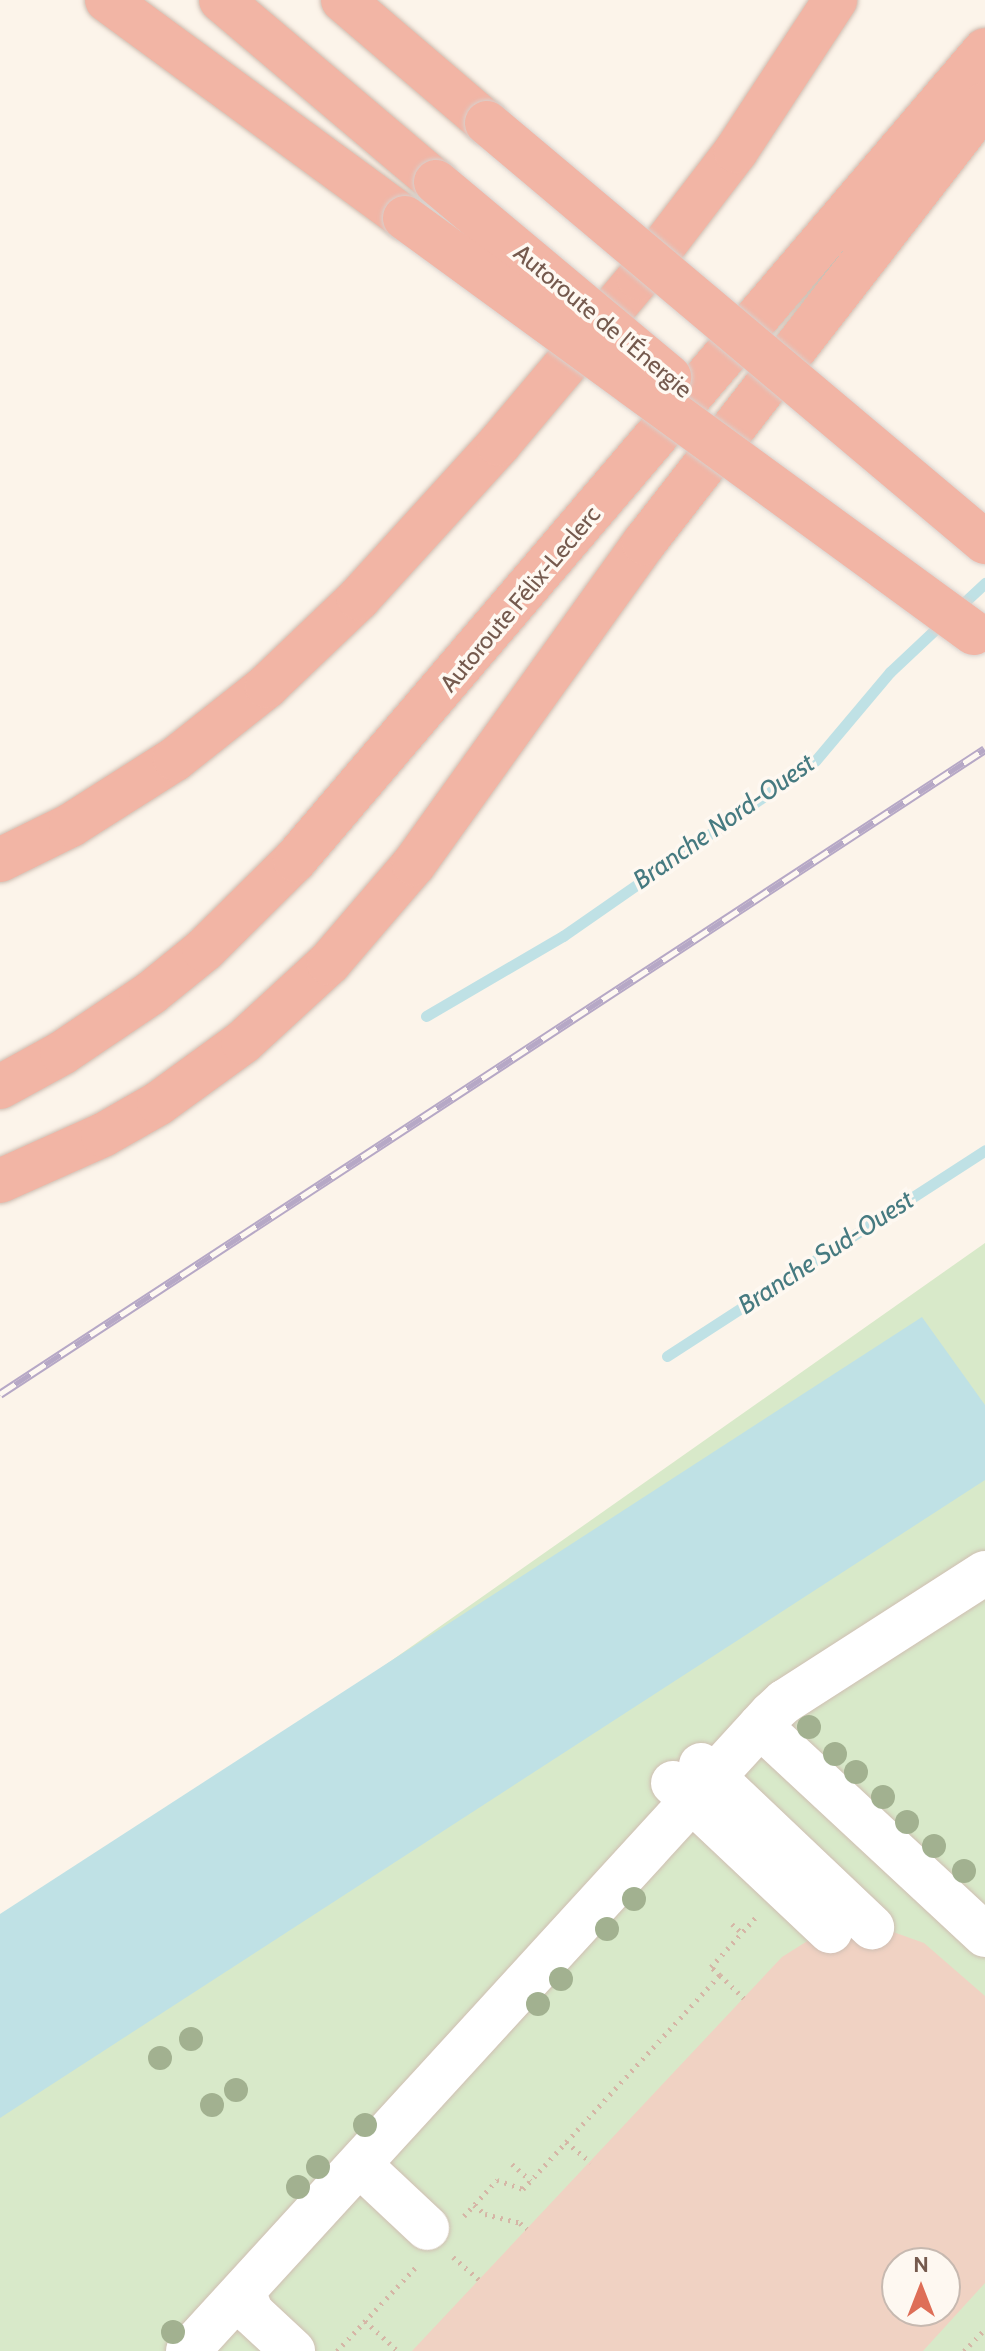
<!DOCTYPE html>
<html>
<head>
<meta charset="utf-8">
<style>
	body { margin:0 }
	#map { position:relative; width:985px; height:2351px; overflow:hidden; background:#fcf4ea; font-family:Cabin,sans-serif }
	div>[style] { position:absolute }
	.green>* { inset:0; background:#d8e9c9 }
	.water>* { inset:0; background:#bfe1e5 }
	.stream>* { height:11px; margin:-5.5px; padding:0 5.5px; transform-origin:5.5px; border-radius:5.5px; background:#bfe1e5 }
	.building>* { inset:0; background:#f0d2c3 }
	.path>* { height:5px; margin-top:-2.5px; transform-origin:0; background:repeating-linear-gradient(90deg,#d5b6a6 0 2px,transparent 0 8px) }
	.roads { filter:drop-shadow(0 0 2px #cfbeb2) drop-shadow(0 0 2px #cfbeb2) }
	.minor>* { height:44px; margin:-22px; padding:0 22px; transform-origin:22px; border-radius:22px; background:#fff }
	.highway>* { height:44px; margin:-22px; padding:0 22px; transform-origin:22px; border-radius:22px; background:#f2b5a5 }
	.rail>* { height:9px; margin-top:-4.5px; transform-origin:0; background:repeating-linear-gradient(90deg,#fef8f1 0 18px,#b6a8c6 0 36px); box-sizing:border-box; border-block:2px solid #b6a8c6 }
	.bridges { filter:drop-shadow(0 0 2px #d8d1cd) drop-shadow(0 0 2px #d8d1cd) }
	.highway-bridge>* { height:44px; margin:-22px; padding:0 22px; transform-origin:22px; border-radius:22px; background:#f2b5a5 }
	.trees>* { width:24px; height:24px; margin:-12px; border-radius:50%; background:#a2b190 }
	span { translate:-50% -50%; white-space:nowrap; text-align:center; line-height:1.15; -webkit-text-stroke:7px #fef8f1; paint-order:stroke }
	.street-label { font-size:24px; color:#755a4e }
	.water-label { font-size:26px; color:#467a80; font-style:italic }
	.north { position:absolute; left:881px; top:2247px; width:80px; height:80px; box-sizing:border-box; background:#fef8f1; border:2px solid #c7b9b0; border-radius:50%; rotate:0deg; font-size:22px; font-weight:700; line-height:32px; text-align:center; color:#755a4e }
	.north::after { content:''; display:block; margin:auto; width:28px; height:36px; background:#de6e57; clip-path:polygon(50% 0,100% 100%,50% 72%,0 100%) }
</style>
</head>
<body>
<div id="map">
	<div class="green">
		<div style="clip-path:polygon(evenodd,985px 1243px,985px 2351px,0 2351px,0 1936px,985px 1243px,897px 2263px,945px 2263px,945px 2311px,897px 2311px,897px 2263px)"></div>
	</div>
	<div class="water">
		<div style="clip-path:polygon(922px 1317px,985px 1405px,985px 1480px,0 2118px,0 1914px)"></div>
	</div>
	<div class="stream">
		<div style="left:956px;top:610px;width:40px;rotate:-43deg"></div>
		<div style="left:426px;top:1016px;width:159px;rotate:-30.3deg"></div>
		<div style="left:563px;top:936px;width:307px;rotate:-34.8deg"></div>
		<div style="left:815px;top:761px;width:116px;rotate:-49.9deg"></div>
		<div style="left:890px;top:672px;width:73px;rotate:-43.3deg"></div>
		<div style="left:667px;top:1356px;width:379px;rotate:-32.9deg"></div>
	</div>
	<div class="building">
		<div style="clip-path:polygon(evenodd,882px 1928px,924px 1943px,985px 1996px,985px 2283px,923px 2351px,412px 2351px,782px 1957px,820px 1933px,882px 1928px,897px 2263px,945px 2263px,945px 2311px,897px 2311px,897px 2263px)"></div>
	</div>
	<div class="path">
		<div style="left:732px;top:1924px;width:13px;rotate:42deg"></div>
		<div style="left:720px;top:1975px;width:33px;rotate:44deg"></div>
		<div style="left:566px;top:2142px;width:32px;rotate:39deg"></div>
		<div style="left:512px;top:2164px;width:25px;rotate:42deg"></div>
		<div style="left:474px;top:2205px;width:14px;rotate:39deg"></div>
		<div style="left:485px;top:2214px;width:36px;rotate:14deg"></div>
		<div style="left:520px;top:2223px;width:9px;rotate:41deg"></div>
		<div style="left:464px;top:2216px;width:49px;rotate:-47.5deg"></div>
		<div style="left:497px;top:2180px;width:28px;rotate:19deg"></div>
		<div style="left:523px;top:2189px;width:291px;rotate:-47.4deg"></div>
		<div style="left:720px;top:1975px;width:12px;rotate:-138deg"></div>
		<div style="left:711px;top:1967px;width:67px;rotate:-48deg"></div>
		<div style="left:453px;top:2257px;width:35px;rotate:41deg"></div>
		<div style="left:365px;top:2321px;width:45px;rotate:42.3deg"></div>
		<div style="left:337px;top:2351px;width:115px;rotate:-46.8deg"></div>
		<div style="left:964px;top:2351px;width:30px;rotate:-46deg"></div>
	</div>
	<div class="roads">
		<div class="minor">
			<div style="left:760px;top:1726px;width:307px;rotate:42.9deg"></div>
			<div style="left:701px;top:1765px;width:236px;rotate:43.5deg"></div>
			<div style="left:673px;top:1783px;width:216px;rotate:43.3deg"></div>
			<div style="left:360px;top:2165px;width:92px;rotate:43.2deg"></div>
			<div style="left:243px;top:2292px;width:23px;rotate:67deg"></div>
			<div style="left:252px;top:2313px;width:56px;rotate:42.8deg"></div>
			<div style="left:188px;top:2351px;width:864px;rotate:-47.53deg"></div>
			<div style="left:771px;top:1714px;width:18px;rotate:-43deg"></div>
			<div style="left:784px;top:1702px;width:239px;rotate:-32.7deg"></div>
		</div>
		<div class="highway">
			<div style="left:107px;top:0;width:369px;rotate:36.2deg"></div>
			<div style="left:221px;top:0;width:282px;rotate:40.2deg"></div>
			<div style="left:343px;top:0;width:189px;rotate:40.5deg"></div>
			<div style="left:0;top:860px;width:79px;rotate:-26.2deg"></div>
			<div style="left:71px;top:825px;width:123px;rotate:-32.4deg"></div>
			<div style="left:175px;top:759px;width:117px;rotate:-38.4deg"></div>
			<div style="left:267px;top:686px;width:127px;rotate:-43.7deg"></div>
			<div style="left:359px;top:598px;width:208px;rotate:-47.7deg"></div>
			<div style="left:499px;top:444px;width:217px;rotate:-49.9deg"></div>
			<div style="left:639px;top:278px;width:160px;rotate:-52.6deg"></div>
			<div style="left:736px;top:151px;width:181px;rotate:-56.7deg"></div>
			<div style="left:0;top:1087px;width:71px;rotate:-28.7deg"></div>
			<div style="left:62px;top:1053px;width:107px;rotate:-34deg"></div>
			<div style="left:151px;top:993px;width:68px;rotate:-39.1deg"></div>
			<div style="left:204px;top:950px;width:128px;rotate:-44.7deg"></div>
			<div style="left:295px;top:860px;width:1064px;rotate:-49.57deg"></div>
			<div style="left:0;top:1181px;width:113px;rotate:-24.1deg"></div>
			<div style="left:103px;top:1135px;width:64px;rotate:-29.7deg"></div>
			<div style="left:159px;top:1103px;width:104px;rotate:-36deg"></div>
			<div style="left:243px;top:1042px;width:117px;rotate:-42.6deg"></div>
			<div style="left:329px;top:963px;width:130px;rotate:-49.4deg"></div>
			<div style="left:414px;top:864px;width:395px;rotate:-54.4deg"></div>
			<div style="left:644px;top:543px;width:556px;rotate:-52.16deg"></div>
		</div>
	</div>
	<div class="rail">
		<div style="left:0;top:1394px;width:1177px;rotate:-33.22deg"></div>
	</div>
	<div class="bridges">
		<div class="highway-bridge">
			<div style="left:487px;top:123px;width:651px;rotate:40.08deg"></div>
			<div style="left:436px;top:182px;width:304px;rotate:39.9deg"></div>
			<div style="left:405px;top:218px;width:704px;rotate:36.11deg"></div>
		</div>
	</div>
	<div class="trees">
		<div style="left:809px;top:1727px"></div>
		<div style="left:835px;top:1754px"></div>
		<div style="left:856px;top:1772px"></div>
		<div style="left:883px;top:1797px"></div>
		<div style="left:907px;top:1822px"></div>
		<div style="left:934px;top:1846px"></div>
		<div style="left:964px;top:1871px"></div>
		<div style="left:634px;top:1899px"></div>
		<div style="left:607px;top:1929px"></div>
		<div style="left:561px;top:1979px"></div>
		<div style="left:538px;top:2004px"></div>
		<div style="left:191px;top:2039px"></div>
		<div style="left:160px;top:2058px"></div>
		<div style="left:236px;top:2090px"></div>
		<div style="left:212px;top:2105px"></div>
		<div style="left:365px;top:2125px"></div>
		<div style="left:318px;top:2167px"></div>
		<div style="left:298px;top:2187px"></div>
		<div style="left:173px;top:2332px"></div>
	</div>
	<div class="street-label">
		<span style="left:603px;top:321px;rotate:40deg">Autoroute de l'Énergie</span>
		<span style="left:520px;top:599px;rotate:-50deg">Autoroute Félix-Leclerc</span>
	</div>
	<div class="water-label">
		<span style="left:724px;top:822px;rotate:-35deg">Branche Nord-Ouest</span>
		<span style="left:826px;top:1253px;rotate:-33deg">Branche Sud-Ouest</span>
	</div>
	<div class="north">N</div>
</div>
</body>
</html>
